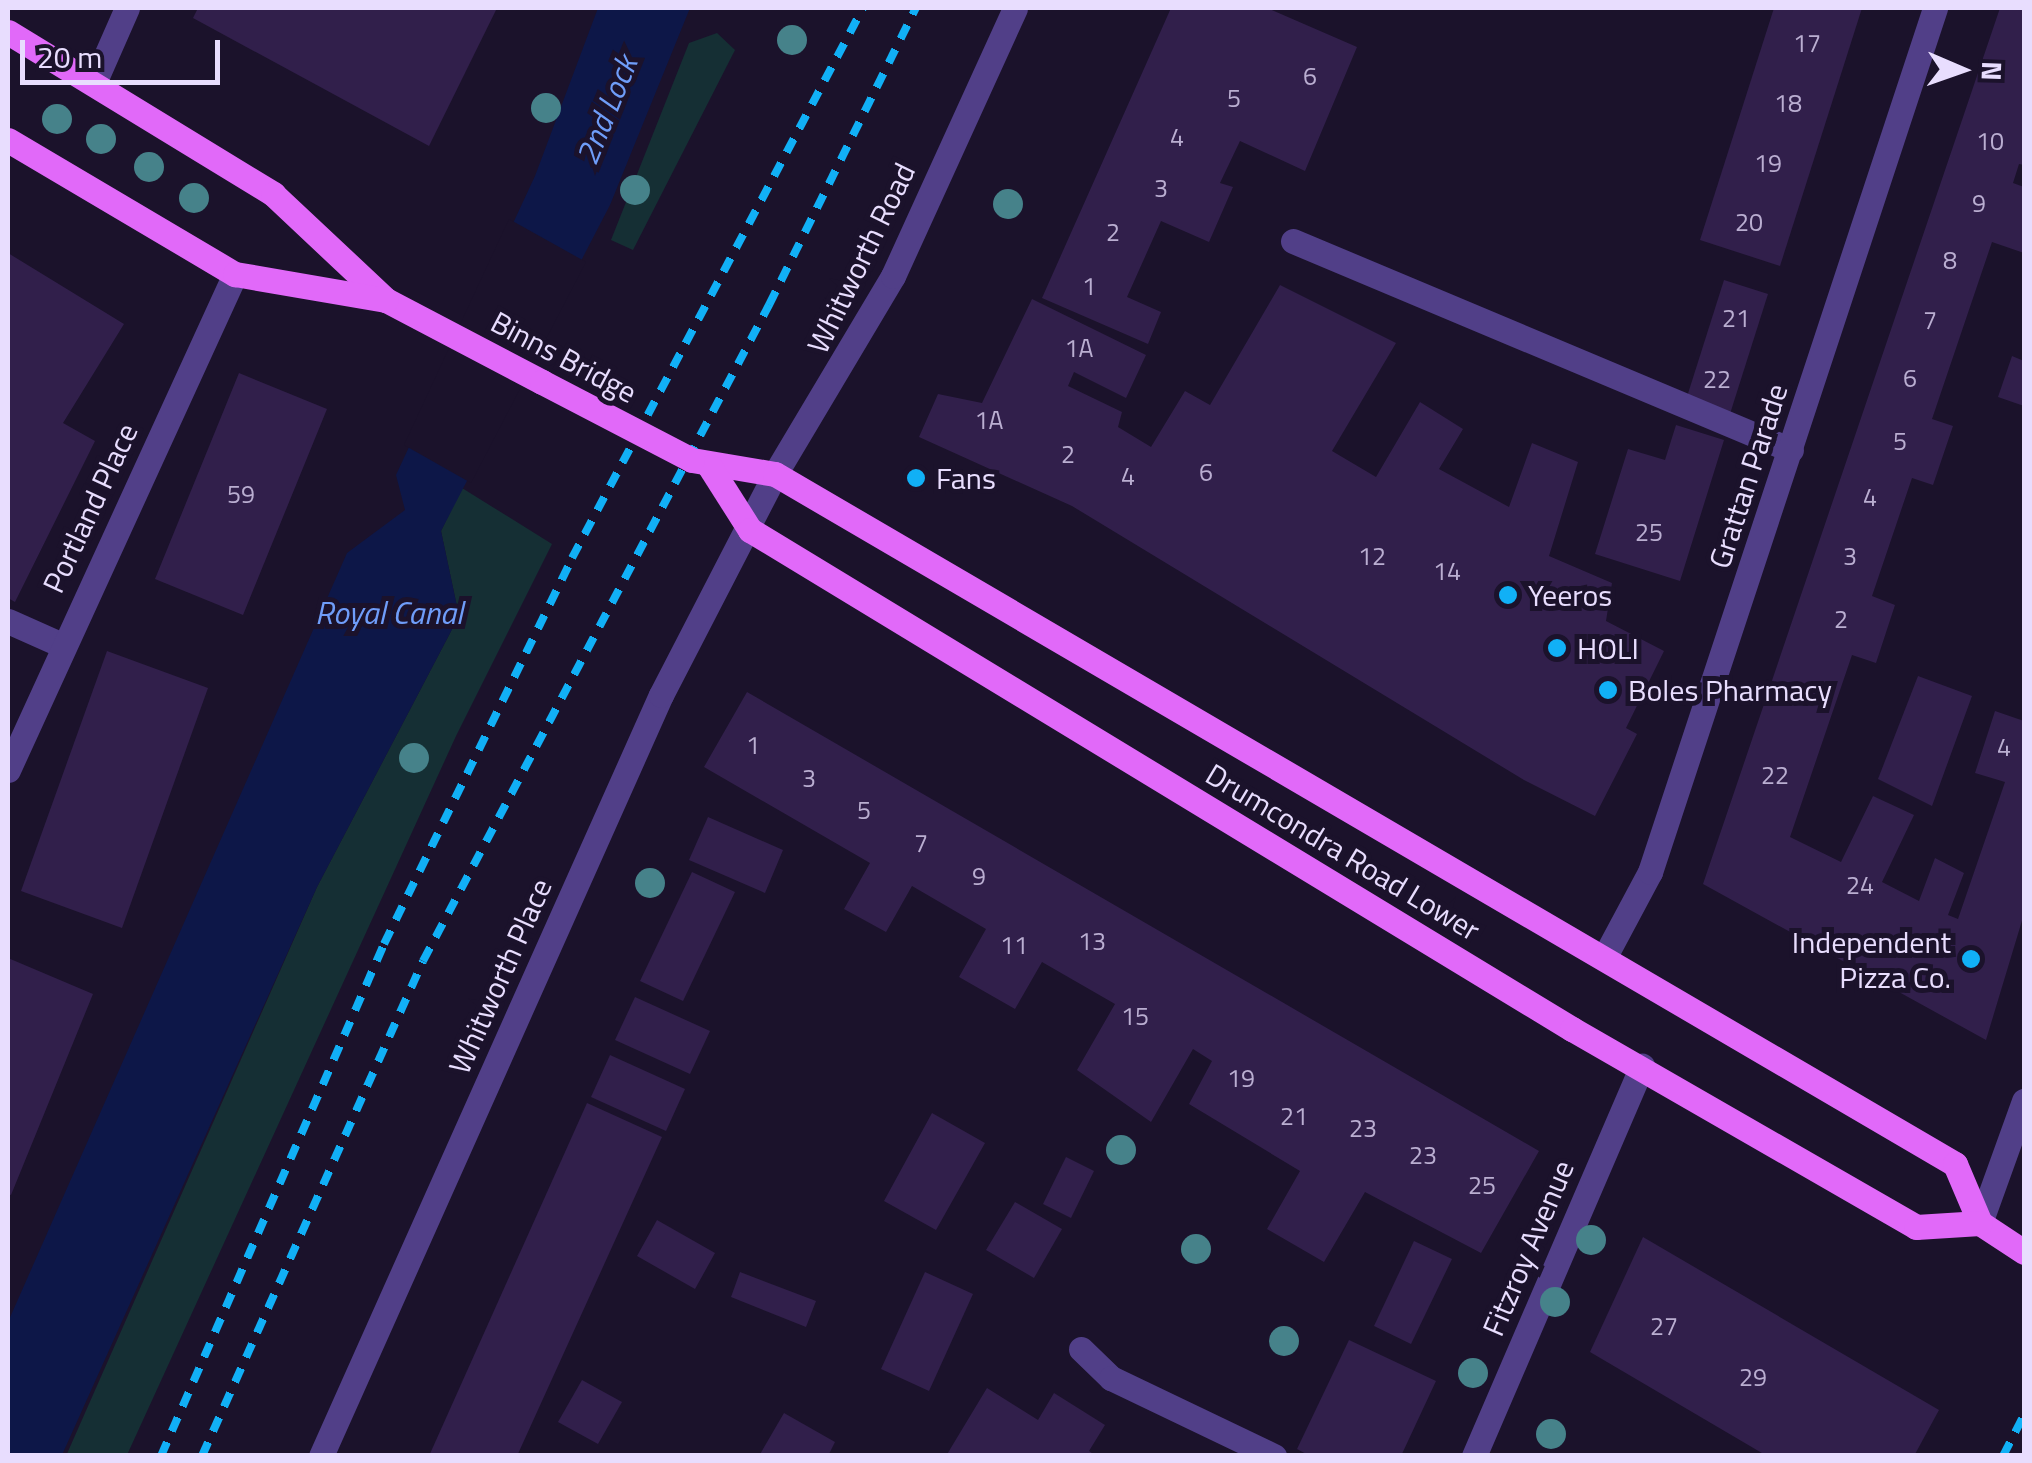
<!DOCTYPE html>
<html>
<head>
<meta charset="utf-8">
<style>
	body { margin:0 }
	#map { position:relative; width:2032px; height:1463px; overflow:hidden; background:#1b122b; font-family:"Titillium Web",sans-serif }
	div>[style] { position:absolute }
	.green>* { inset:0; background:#152f34 }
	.water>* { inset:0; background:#0d1748 }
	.pier>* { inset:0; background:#1b122b }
	.building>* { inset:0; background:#311f4b }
	.minor>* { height:25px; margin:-12.5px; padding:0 12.5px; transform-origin:12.5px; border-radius:12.5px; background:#513f88 }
	.major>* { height:25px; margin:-12.5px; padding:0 12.5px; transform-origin:12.5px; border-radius:12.5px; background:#e169f9 }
	.rail>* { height:8px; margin-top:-4px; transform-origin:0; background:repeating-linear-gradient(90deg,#11b0f6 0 15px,transparent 0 27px) }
	.major-bridge>* { height:25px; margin:-12.5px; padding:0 12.5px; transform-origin:12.5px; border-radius:12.5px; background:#e169f9 }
	.trees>* { width:30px; height:30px; margin:-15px; border-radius:50%; background:#46828a }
	.dots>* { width:28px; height:28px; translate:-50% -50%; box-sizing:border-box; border:5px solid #1b122b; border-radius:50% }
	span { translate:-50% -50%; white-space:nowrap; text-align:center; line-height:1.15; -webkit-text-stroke:10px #1b122b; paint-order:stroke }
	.number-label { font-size:25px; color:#baaed1 }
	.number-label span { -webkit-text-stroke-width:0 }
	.street-label { font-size:30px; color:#e8ddfe }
	.poi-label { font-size:30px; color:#e8ddfe }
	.left { translate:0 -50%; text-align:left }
	.right { translate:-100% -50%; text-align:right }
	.water-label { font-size:32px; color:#6f9df9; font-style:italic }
	.frame { position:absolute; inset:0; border:10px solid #e8ddfe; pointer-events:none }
	.north { position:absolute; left:1912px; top:20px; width:100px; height:100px; -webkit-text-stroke:8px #1b122b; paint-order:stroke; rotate:92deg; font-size:28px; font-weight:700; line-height:40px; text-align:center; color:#e8ddfe }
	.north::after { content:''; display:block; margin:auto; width:35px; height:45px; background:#e8ddfe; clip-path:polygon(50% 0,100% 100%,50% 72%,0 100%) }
	.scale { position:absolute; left:20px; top:40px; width:200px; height:45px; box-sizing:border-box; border:5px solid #e8ddfe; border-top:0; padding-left:12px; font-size:30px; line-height:35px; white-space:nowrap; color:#e8ddfe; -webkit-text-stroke:8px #1b122b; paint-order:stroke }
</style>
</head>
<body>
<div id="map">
	<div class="green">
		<div style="clip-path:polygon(717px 33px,735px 50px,633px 250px,611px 240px,689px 43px)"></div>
		<div style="clip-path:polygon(462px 488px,552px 544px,456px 736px,127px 1455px,66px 1456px,317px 887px,459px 616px,441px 531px)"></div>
	</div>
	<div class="water">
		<div style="clip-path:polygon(598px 8px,690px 8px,610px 205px,441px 531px,459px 616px,317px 887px,62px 1455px,8px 1456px,8px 1322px,347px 553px,405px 510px,396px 475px,535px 176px)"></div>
	</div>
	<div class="pier">
		<div style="clip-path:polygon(509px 219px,586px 262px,471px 483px,404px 445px)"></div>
	</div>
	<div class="building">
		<div style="clip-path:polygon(198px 8px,497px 8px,429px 146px,193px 18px)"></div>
		<div style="clip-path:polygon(1171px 8px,1267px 8px,1357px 47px,1305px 171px,1240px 141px,1220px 183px,1233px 187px,1209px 242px,1161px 221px,1127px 297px,1161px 312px,1148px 344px,1042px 298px)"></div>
		<div style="clip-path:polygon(1774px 8px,1862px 8px,1780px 266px,1700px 240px)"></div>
		<div style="clip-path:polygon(2000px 8px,2024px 8px,2024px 165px,2019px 164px,2013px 183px,2024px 187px,2024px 253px,1992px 242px,1932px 419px,1953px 426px,1933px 485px,1912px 478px,1872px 596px,1895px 605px,1876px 663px,1852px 655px,1790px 837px,1841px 862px,1873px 796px,1914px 815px,1882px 882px,1919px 901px,1935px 858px,1964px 873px,1948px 915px,1958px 919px,2005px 782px,1975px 773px,1995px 711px,2024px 721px,2024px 914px,1986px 1040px,1703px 884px)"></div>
		<div style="clip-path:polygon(8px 253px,124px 324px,63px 423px,95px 441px,15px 602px,8px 598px)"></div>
		<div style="clip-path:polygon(1724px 280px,1768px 294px,1729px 417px,1685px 403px)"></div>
		<div style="clip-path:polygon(1280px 285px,1396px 343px,1332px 451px,1376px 477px,1420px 402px,1463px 429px,1439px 469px,1509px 507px,1532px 443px,1578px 462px,1549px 556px,1612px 583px,1606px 621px,1664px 651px,1626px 728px,1637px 734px,1595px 816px,1524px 780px,1072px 506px,919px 437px,938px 394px,982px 403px,1032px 299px,1146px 355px,1126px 398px,1074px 372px,1068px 386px,1122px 412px,1118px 427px,1151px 447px,1185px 391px,1210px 405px)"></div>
		<div style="clip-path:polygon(2012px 356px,2024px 361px,2024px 406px,1998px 397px)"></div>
		<div style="clip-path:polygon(239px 373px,327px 409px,243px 615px,155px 579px)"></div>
		<div style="clip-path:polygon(1676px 425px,1724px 440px,1680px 581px,1595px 554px,1628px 449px,1665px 460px)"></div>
		<div style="clip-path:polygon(107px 651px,208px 688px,122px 928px,21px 891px)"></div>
		<div style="clip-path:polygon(1918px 676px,1972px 696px,1932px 806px,1878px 779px)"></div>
		<div style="clip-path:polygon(747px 692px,1539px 1151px,1481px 1253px,1365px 1192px,1324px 1262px,1267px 1229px,1300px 1171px,1189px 1104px,1212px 1061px,1193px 1049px,1151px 1122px,1077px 1070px,1115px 1004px,1042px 962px,1015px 1009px,959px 977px,986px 929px,912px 886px,886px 932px,844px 909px,870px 863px,704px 767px)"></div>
		<div style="clip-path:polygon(708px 817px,783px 850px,765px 893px,689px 860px)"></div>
		<div style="clip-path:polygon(692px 872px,735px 892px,683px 1001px,640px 981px)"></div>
		<div style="clip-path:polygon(8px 958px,93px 994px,11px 1195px,8px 1194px)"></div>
		<div style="clip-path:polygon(635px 997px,710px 1031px,690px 1074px,615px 1040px)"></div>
		<div style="clip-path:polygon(610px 1055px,685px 1089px,666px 1131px,591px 1097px)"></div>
		<div style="clip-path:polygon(587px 1103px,662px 1137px,517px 1456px,429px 1456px)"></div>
		<div style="clip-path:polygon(932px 1113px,985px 1143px,936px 1230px,884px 1201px)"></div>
		<div style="clip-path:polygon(1066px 1157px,1094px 1171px,1071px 1218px,1043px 1204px)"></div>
		<div style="clip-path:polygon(1015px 1202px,1062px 1229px,1034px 1278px,986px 1250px)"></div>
		<div style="clip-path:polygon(657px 1220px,715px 1253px,695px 1289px,637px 1256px)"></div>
		<div style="clip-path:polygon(1643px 1237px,1939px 1410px,1914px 1456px,1767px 1456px,1590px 1352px)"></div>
		<div style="clip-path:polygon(1414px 1241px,1452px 1259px,1411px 1344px,1374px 1326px)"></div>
		<div style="clip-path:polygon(740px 1272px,816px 1301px,806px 1327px,731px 1297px)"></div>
		<div style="clip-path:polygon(925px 1272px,973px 1294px,929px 1391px,881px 1369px)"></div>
		<div style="clip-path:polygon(1349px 1340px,1436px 1381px,1401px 1456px,1310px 1456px,1297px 1449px)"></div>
		<div style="clip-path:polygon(582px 1380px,622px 1402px,598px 1444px,558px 1422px)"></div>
		<div style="clip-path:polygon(987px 1388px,1038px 1420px,1054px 1393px,1105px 1425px,1089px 1451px,1096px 1456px,946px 1456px)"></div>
		<div style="clip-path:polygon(784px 1413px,835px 1442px,828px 1456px,759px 1456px)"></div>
	</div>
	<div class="minor">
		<div style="left:94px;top:83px;width:82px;rotate:-66.3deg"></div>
		<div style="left:1293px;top:241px;width:540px;rotate:22.77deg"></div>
		<div style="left:8px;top:621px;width:59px;rotate:24deg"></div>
		<div style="left:8px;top:770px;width:545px;rotate:-65.41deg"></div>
		<div style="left:1604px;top:958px;width:98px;rotate:-61.9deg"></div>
		<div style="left:1650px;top:872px;width:910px;rotate:-71.74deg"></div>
		<div style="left:1980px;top:1223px;width:130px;rotate:-70.2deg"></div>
		<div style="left:1081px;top:1349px;width:42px;rotate:44deg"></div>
		<div style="left:1111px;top:1378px;width:181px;rotate:25.6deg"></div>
		<div style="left:321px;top:1456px;width:833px;rotate:-65.93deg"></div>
		<div style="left:661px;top:695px;width:249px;rotate:-62.7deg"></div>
		<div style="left:775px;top:474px;width:230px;rotate:-59.2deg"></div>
		<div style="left:893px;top:276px;width:294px;rotate:-65.5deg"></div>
		<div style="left:1474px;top:1456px;width:425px;rotate:-66.7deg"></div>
	</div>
	<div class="major">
		<div style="left:8px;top:32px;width:311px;rotate:31.4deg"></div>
		<div style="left:273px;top:194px;width:155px;rotate:43.2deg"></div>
		<div style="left:386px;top:300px;width:176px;rotate:27.7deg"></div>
		<div style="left:8px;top:140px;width:264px;rotate:30.6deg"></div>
		<div style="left:235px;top:274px;width:153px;rotate:9.8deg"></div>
		<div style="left:692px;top:460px;width:84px;rotate:9.6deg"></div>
		<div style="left:775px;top:474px;width:1367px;rotate:30.32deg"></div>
		<div style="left:1955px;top:1164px;width:64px;rotate:67deg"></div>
		<div style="left:1980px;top:1223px;width:53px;rotate:33.4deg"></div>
		<div style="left:710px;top:467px;width:75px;rotate:57.6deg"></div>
		<div style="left:750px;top:530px;width:962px;rotate:31.26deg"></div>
		<div style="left:1572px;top:1029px;width:397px;rotate:29.9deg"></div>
		<div style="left:1916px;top:1227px;width:64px;rotate:-3.6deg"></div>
	</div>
	<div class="rail">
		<div style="left:161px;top:1456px;width:558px;rotate:-66.46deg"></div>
		<div style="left:384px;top:944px;width:429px;rotate:-64deg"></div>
		<div style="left:572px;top:558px;width:622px;rotate:-62.12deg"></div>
		<div style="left:202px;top:1456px;width:542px;rotate:-65.94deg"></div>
		<div style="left:423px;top:961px;width:742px;rotate:-62.19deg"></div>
		<div style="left:769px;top:305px;width:331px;rotate:-63.7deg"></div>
		<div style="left:2003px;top:1456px;width:46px;rotate:-62.9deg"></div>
	</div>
	<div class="major-bridge">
		<div style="left:542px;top:382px;width:169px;rotate:27.5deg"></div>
	</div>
	<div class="trees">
		<div style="left:792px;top:40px"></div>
		<div style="left:546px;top:108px"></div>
		<div style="left:57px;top:119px"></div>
		<div style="left:101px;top:139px"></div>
		<div style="left:149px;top:167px"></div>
		<div style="left:635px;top:190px"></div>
		<div style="left:194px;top:198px"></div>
		<div style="left:1008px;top:204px"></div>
		<div style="left:414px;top:758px"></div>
		<div style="left:650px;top:883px"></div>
		<div style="left:1121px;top:1150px"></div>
		<div style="left:1591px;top:1240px"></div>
		<div style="left:1196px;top:1249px"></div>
		<div style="left:1555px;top:1302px"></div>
		<div style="left:1284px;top:1341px"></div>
		<div style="left:1473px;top:1373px"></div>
		<div style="left:1551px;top:1434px"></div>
	</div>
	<div class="dots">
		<div style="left:916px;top:478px;background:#11b0f6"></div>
		<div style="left:1508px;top:595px;background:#11b0f6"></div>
		<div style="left:1557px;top:648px;background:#11b0f6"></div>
		<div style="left:1608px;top:690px;background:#11b0f6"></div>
		<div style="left:1971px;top:959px;background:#11b0f6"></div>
	</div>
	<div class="number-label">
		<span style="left:1807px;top:43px">17</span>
		<span style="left:1310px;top:76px">6</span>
		<span style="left:1234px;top:98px">5</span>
		<span style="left:1788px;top:103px">18</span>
		<span style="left:1177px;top:137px">4</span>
		<span style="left:1990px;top:141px">10</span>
		<span style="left:1768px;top:163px">19</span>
		<span style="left:1161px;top:188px">3</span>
		<span style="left:1979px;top:203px">9</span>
		<span style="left:1749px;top:222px">20</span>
		<span style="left:1113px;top:232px">2</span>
		<span style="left:1950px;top:260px">8</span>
		<span style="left:1089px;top:286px">1</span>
		<span style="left:1736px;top:318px">21</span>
		<span style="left:1930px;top:320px">7</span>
		<span style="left:1079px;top:348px">1A</span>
		<span style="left:1910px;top:378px">6</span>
		<span style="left:1717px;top:379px">22</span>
		<span style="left:989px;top:420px">1A</span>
		<span style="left:1900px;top:441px">5</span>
		<span style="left:1068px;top:454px">2</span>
		<span style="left:1206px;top:472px">6</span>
		<span style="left:1128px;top:476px">4</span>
		<span style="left:241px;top:494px">59</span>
		<span style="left:1870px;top:497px">4</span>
		<span style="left:1649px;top:532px">25</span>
		<span style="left:1372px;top:556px">12</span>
		<span style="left:1850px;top:556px">3</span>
		<span style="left:1447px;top:571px">14</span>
		<span style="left:1841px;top:619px">2</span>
		<span style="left:753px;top:745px">1</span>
		<span style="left:2004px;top:747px">4</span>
		<span style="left:1775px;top:775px">22</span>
		<span style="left:809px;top:778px">3</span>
		<span style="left:864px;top:810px">5</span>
		<span style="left:921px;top:843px">7</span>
		<span style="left:979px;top:876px">9</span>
		<span style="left:1860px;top:885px">24</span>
		<span style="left:1092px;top:941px">13</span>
		<span style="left:1014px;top:945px">11</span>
		<span style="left:1135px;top:1016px">15</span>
		<span style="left:1241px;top:1078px">19</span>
		<span style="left:1294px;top:1116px">21</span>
		<span style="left:1363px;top:1128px">23</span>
		<span style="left:1423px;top:1155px">23</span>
		<span style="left:1482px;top:1185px">25</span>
		<span style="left:1664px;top:1326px">27</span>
		<span style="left:1753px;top:1377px">29</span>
	</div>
	<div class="street-label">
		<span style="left:861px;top:258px;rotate:-64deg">Whitworth Road</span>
		<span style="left:564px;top:357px;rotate:28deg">Binns Bridge</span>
		<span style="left:1748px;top:476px;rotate:-72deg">Grattan Parade</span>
		<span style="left:90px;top:508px;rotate:-65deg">Portland Place</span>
		<span style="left:1343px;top:852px;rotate:31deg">Drumcondra Road Lower</span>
		<span style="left:500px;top:976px;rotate:-66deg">Whitworth Place</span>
		<span style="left:1528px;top:1248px;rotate:-67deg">Fitzroy Avenue</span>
	</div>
	<div class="poi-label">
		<span class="left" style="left:936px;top:478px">Fans</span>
		<span class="left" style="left:1528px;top:595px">Yeeros</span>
		<span class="left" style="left:1577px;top:648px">HOLI</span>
		<span class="left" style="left:1628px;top:690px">Boles Pharmacy</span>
		<span class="right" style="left:1951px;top:959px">Independent<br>Pizza Co.</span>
	</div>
	<div class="water-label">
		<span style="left:606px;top:110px;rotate:-68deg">2nd Lock</span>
		<span style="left:389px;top:612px">Royal Canal</span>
	</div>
	<div class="frame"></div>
	<div class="north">N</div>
	<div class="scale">20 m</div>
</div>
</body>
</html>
